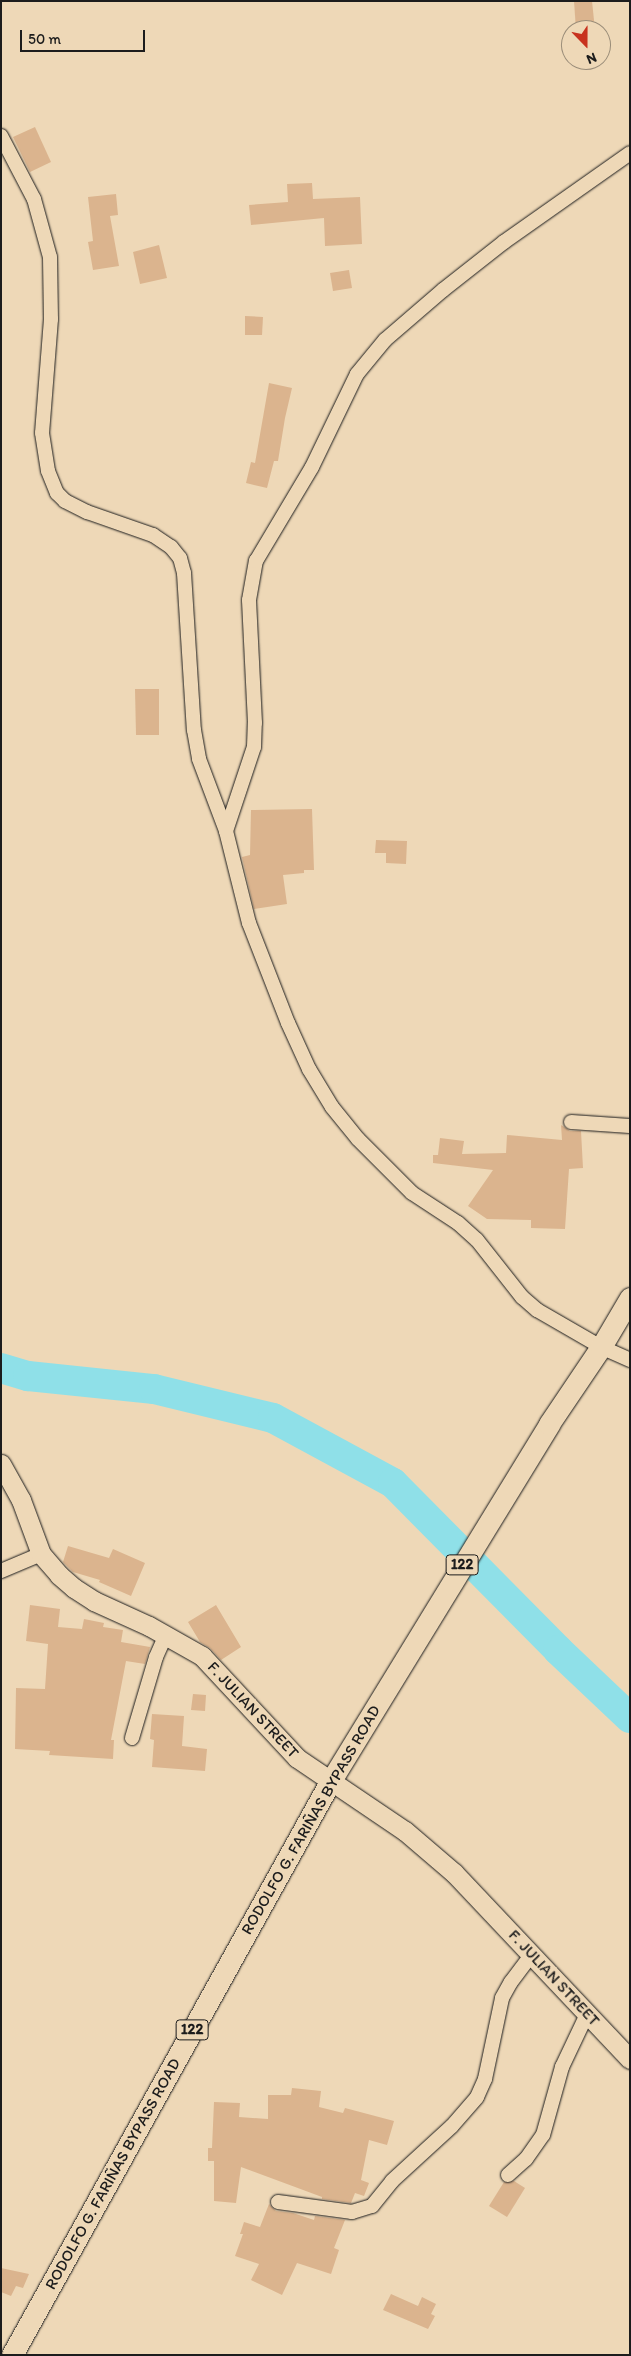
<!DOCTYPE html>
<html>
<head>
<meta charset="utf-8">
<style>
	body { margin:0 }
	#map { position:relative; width:631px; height:2356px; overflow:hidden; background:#eed8b7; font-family:Itim,sans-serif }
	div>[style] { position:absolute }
	.river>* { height:30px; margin:-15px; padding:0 15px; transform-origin:15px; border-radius:15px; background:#8fe0e8 }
	.building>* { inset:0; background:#dbb48e }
	.roads { filter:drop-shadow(0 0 1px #1c1c1c) drop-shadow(0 0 1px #1c1c1c) }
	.street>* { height:14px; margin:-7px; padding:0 7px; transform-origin:7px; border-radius:7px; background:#eed8b7 }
	.secondary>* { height:19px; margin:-9.5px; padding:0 9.5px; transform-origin:9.5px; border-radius:9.5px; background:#eed8b7 }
	.primary>* { height:21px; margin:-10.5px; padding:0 10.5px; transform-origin:10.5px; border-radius:10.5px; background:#eed8b7 }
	span { translate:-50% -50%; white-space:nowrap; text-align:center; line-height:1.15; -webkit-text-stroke:4.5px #eed8b7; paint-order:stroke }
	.shield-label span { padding:1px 4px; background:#eed8b7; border:1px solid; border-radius:4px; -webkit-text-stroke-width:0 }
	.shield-label { font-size:15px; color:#1c1c1c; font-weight:700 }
	.street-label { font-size:16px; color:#1c1c1c }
	.frame { position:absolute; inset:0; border:2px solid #1c1c1c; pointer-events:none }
	.north { position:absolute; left:561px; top:20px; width:50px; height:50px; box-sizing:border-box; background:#eed8b7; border:1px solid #9a8d79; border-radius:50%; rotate:158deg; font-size:14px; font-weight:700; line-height:20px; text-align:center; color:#1c1c1c }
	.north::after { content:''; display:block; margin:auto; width:18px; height:22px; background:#c8321e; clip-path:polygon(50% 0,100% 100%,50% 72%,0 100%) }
	.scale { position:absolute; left:20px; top:30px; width:125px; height:22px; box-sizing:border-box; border:2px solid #1c1c1c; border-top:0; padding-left:6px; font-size:15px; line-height:18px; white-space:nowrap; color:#1c1c1c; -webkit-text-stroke:4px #eed8b7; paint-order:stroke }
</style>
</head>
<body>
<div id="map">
	<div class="river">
		<div style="left:1px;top:1368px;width:28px;rotate:17deg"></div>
		<div style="left:28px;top:1376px;width:127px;rotate:5.9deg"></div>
		<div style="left:154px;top:1389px;width:122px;rotate:13.7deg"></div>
		<div style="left:273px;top:1418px;width:136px;rotate:28.4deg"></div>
		<div style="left:393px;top:1483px;width:235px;rotate:45.3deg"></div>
		<div style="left:558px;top:1650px;width:99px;rotate:43.4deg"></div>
	</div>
	<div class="building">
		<div style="clip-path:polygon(574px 1px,592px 1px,595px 30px,576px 30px)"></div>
		<div style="clip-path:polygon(35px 127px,51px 162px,30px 172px,13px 137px)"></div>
		<div style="clip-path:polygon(312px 183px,313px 199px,360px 197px,362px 244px,325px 246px,324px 218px,251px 225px,249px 205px,288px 202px,287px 184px)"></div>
		<div style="clip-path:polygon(116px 194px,118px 215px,110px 216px,119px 266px,93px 270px,88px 242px,93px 241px,88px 197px)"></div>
		<div style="clip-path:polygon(159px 245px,167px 278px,140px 284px,133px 252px)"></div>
		<div style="clip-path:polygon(349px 270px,352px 288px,333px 291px,330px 273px)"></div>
		<div style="clip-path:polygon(245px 316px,263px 317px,262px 335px,245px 335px)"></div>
		<div style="clip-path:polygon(269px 383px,292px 388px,285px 418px,278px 461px,274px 461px,267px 488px,246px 483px,251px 462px,255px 463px)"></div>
		<div style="clip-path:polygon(135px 689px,159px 689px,159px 735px,136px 735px)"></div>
		<div style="clip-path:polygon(312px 809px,314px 870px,304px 870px,304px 873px,283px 875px,287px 904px,254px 909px,242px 857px,250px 855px,251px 810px)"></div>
		<div style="clip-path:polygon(376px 840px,407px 841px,406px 864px,386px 863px,386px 853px,375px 853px)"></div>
		<div style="clip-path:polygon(561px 1125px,570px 1131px,581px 1131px,583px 1168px,569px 1169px,565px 1229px,531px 1228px,531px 1220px,487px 1219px,468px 1206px,493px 1170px,433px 1163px,433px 1155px,438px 1155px,440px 1138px,464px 1141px,462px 1154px,506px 1153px,507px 1135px,562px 1140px)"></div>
		<div style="clip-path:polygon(68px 1546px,109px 1558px,113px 1549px,145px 1563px,131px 1596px,99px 1582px,100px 1580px,73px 1572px,63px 1562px)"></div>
		<div style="clip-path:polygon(30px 1605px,60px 1609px,58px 1627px,82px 1629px,84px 1619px,104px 1623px,103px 1627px,123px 1630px,121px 1642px,150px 1647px,145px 1664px,126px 1661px,111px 1740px,114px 1740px,113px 1759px,49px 1755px,50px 1751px,15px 1749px,16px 1688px,45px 1689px,48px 1644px,26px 1641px)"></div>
		<div style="clip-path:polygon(216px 1605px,241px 1647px,221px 1660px,210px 1648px,200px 1642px,188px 1622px)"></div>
		<div style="clip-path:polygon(193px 1694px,206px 1695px,205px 1711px,191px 1710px)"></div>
		<div style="clip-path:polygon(152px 1714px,184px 1716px,182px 1746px,207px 1749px,205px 1771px,152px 1767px,154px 1740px,150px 1739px)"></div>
		<div style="clip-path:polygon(292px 2088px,321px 2091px,319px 2107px,343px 2113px,345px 2108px,394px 2121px,387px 2145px,369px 2140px,361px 2180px,369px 2183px,364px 2196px,355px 2193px,351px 2203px,322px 2199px,322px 2197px,241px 2167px,236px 2203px,214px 2201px,214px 2161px,208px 2161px,208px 2148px,212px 2148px,214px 2102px,240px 2103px,239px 2117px,268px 2119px,268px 2095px,291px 2095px)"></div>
		<div style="clip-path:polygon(514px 2181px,525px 2188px,507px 2217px,489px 2206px,504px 2182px)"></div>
		<div style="clip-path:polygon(269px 2204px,276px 2211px,293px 2213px,314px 2220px,315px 2216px,345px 2220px,334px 2248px,339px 2250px,331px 2274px,297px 2263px,282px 2295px,251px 2280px,259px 2264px,235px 2256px,243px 2234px,240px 2234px,244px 2222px,260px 2227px)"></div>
		<div style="clip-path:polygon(1px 2268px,29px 2274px,23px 2288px,16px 2286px,11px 2296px,1px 2292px)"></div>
		<div style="clip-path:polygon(391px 2294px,418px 2306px,422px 2297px,436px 2304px,431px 2314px,435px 2316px,428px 2329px,383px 2310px)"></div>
	</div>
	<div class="roads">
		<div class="street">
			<div style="left:1px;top:136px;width:71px;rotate:62.4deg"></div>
			<div style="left:34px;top:199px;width:60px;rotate:74.6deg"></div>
			<div style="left:50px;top:257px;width:62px;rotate:89.1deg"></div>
			<div style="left:51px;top:319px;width:114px;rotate:94.5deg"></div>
			<div style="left:42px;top:433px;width:38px;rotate:81deg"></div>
			<div style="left:48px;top:471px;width:24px;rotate:68deg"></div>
			<div style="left:57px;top:493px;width:11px;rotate:45deg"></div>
			<div style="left:65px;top:501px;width:25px;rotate:27deg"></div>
			<div style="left:87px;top:512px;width:70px;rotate:19.2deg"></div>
			<div style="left:153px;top:535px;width:22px;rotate:34deg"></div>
			<div style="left:171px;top:547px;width:14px;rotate:51deg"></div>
			<div style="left:180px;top:558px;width:16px;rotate:75deg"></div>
			<div style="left:184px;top:573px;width:157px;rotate:86.4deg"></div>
			<div style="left:194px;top:730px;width:29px;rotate:80deg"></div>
			<div style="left:199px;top:759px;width:77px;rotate:69.4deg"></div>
			<div style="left:226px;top:831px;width:95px;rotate:76deg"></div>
			<div style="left:249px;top:923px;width:107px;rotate:68.7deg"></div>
			<div style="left:288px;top:1023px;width:51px;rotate:65.5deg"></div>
			<div style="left:309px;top:1069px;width:44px;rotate:58.8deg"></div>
			<div style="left:332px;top:1107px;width:41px;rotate:50.9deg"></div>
			<div style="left:358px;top:1139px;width:76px;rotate:45deg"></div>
			<div style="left:412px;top:1193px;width:55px;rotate:33.1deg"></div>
			<div style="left:458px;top:1223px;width:25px;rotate:42deg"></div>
			<div style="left:477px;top:1240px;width:73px;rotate:51.7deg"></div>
			<div style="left:522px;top:1297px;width:20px;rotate:41deg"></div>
			<div style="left:537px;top:1310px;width:74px;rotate:30deg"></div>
			<div style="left:601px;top:1347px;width:32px;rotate:24deg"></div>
			<div style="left:226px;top:831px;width:89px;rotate:-71.6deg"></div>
			<div style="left:254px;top:747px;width:24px;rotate:-88deg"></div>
			<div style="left:255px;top:723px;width:123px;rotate:-92.8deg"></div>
			<div style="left:249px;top:600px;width:40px;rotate:-80deg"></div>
			<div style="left:256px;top:561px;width:109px;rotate:-59.2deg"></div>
			<div style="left:312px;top:467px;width:103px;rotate:-64.2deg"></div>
			<div style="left:357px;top:374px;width:44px;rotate:-50.5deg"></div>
			<div style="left:385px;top:340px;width:77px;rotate:-40.8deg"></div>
			<div style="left:443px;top:290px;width:78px;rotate:-38.2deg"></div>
			<div style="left:504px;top:242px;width:154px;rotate:-35.2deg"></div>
			<div style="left:571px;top:1122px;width:59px;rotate:3.9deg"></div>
			<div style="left:1px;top:1571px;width:43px;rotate:-23deg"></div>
			<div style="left:132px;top:1738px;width:84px;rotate:-73.5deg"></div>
			<div style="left:156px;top:1657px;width:24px;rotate:-66deg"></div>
			<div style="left:508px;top:2175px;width:24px;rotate:-42deg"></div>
			<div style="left:526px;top:2159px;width:29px;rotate:-55deg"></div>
			<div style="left:543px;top:2135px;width:71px;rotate:-74.4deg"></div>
			<div style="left:562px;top:2067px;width:59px;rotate:-64.7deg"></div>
			<div style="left:278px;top:2202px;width:75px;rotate:7.7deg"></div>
			<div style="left:352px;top:2212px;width:21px;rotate:-17deg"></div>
			<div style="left:372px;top:2206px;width:32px;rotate:-51deg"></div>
			<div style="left:392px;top:2181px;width:81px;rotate:-42.5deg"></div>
			<div style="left:452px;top:2126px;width:38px;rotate:-49deg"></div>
			<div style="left:477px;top:2097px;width:20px;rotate:-66deg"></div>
			<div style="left:485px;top:2079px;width:83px;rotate:-78.1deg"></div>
			<div style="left:502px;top:1998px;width:18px;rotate:-61deg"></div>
			<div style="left:511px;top:1982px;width:35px;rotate:-53deg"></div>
		</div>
		<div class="secondary">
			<div style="left:1px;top:1464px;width:41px;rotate:60.9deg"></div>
			<div style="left:21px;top:1500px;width:58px;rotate:69.7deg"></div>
			<div style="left:41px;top:1554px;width:28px;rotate:49deg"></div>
			<div style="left:59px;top:1575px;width:20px;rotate:41deg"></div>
			<div style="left:74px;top:1588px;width:24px;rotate:33deg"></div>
			<div style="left:94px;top:1601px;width:60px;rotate:24.4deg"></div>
			<div style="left:149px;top:1626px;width:61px;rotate:29.5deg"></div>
			<div style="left:202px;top:1656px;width:139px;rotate:47deg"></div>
			<div style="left:297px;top:1758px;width:130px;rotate:34.1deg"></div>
			<div style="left:405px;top:1831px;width:65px;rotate:40.6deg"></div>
			<div style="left:454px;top:1873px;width:256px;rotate:46.6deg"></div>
		</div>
		<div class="primary">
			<div style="left:12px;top:2355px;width:655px;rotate:-60.97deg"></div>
			<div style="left:330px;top:1782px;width:420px;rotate:-58.5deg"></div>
			<div style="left:549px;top:1424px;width:93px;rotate:-56deg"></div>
			<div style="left:601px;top:1347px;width:57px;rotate:-59.4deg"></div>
		</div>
	</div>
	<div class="shield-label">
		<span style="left:462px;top:1565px">122</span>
		<span style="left:192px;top:2030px">122</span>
	</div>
	<div class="street-label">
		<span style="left:253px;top:1710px;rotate:47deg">F. JULIAN STREET</span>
		<span style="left:311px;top:1820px;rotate:-60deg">RODOLFO G. FARIÑAS BYPASS ROAD</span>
		<span style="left:554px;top:1978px;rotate:47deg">F. JULIAN STREET</span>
		<span style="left:113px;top:2174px;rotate:-61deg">RODOLFO G. FARIÑAS BYPASS ROAD</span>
	</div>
	<div class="frame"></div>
	<div class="north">N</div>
	<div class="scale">50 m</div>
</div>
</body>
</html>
